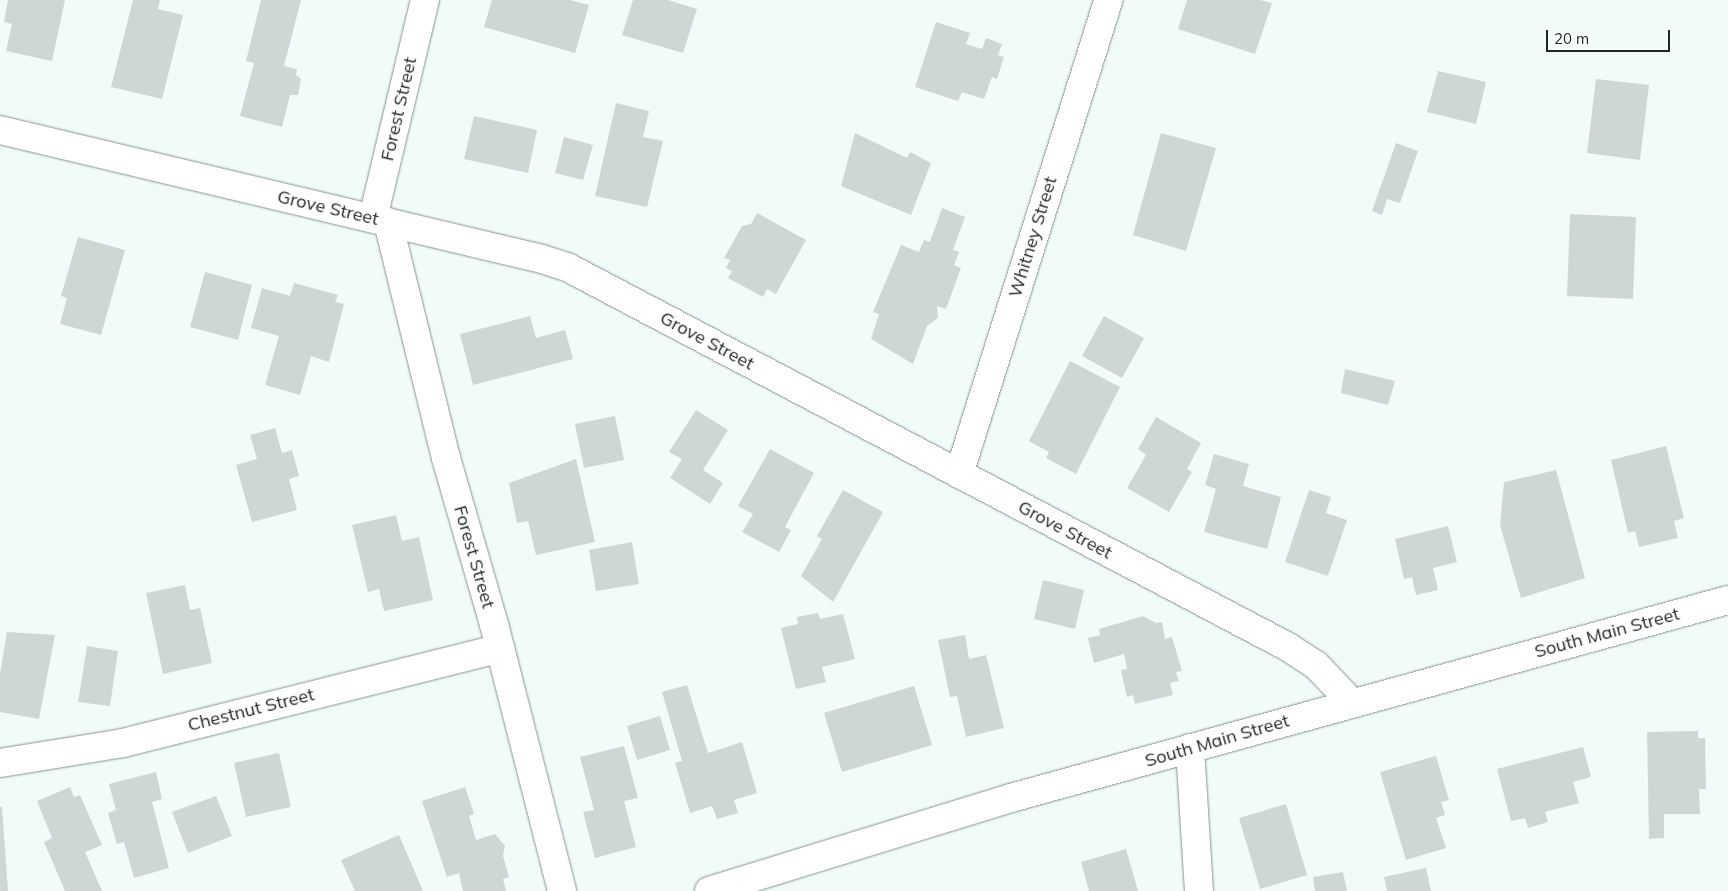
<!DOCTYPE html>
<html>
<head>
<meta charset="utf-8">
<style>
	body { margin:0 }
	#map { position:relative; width:1728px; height:891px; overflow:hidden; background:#f1fcfa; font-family:Mulish,sans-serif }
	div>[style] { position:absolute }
	.building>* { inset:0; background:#cdd8d6 }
	.roads { filter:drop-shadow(0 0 1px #899391) drop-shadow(0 0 1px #899391) }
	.minor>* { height:28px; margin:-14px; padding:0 14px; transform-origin:14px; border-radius:14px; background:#fff }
	.secondary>* { height:28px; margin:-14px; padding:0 14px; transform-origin:14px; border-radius:14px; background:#fff }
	span { translate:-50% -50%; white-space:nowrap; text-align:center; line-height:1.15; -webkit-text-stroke:4.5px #fff; paint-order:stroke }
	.street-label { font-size:18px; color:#222625 }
	.scale { position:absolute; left:1546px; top:30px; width:124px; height:22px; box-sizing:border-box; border:2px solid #222625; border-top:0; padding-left:6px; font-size:15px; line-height:18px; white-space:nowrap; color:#222625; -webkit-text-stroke:4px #fff; paint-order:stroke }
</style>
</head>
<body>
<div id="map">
	<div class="building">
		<div style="clip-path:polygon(8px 0,65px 0,52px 61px,6px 51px,12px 24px,4px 22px)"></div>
		<div style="clip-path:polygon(133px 0,160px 0,158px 9px,183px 15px,162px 99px,111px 87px)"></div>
		<div style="clip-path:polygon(261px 0,301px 0,284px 66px,297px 69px,296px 75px,301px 79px,298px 95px,290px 95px,282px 127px,240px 116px,254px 63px,246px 61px)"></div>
		<div style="clip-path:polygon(492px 0,570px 0,589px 5px,575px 53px,484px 27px)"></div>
		<div style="clip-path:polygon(633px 0,668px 0,697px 9px,683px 53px,622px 35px)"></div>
		<div style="clip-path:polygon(1187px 0,1260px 0,1272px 3px,1255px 54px,1178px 29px)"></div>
		<div style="clip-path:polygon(936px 22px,970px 33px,966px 44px,982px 49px,986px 38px,1002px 44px,998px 55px,1004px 57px,997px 79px,992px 77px,984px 99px,962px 92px,958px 101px,915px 87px)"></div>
		<div style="clip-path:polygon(1438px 71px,1486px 82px,1476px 124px,1427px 112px)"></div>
		<div style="clip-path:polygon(1596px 79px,1649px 85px,1640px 160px,1587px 153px)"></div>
		<div style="clip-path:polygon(616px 103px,649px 111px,643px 137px,663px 141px,647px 207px,595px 196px)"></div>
		<div style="clip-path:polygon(474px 116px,537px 130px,528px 173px,464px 159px)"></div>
		<div style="clip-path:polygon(855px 133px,907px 158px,910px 152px,931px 163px,911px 215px,841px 186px)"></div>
		<div style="clip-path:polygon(1161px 133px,1216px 148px,1186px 251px,1133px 235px)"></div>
		<div style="clip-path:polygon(564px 137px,593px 145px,583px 180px,555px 173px)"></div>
		<div style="clip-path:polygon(1396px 143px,1418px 151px,1400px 203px,1387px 199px,1382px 215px,1372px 211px)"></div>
		<div style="clip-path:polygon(942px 208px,965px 217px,953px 250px,959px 252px,954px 265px,961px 268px,946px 309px,937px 306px,938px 318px,927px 326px,913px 364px,871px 339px,879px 314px,873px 312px,901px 245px,919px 252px,924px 240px,930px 242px)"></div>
		<div style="clip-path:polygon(757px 213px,806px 240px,776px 294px,767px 289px,763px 297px,728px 278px,732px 271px,726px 268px,730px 260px,724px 258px,742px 226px,751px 224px)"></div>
		<div style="clip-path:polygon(1570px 214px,1636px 217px,1633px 299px,1567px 296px)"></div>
		<div style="clip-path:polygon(78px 237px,125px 250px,101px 335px,60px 324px,67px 298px,61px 296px)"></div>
		<div style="clip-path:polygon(205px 272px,252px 285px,238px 340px,190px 327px)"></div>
		<div style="clip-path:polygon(294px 283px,338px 295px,335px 302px,344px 304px,329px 362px,311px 356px,300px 395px,265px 385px,279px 336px,251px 328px,262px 288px,290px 296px)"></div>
		<div style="clip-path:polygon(530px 316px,536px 338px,565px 330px,573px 359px,473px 385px,460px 334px)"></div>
		<div style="clip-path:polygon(1104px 316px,1144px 338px,1122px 378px,1082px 356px)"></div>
		<div style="clip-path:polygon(1070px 361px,1120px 387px,1076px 474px,1046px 458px,1049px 452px,1029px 441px)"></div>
		<div style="clip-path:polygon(1345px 369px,1395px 381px,1388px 405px,1341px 393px)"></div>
		<div style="clip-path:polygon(696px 410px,728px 430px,703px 470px,723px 483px,710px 504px,670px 478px,682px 459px,669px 452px)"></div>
		<div style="clip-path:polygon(615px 416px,624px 460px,584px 468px,575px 424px)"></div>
		<div style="clip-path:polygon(1156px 417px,1201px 443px,1187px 469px,1192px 472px,1169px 512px,1127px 488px,1146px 455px,1138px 449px)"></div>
		<div style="clip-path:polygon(275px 428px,282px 453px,292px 450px,299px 476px,289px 479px,297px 510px,252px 522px,236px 465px,257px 459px,250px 435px)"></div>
		<div style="clip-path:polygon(1666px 446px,1684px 518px,1674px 521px,1678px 538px,1639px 547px,1635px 531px,1628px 533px,1611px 460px)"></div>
		<div style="clip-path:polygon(770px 449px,814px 473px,785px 527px,791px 530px,779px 552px,742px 532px,753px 514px,738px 506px)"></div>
		<div style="clip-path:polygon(1214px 454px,1249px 464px,1243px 486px,1281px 497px,1267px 549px,1204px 532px,1216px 489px,1205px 485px)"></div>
		<div style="clip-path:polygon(576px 459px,595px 542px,536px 555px,528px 521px,517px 523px,509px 483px)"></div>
		<div style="clip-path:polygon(1556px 470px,1585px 578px,1521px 598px,1500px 525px,1504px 482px)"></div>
		<div style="clip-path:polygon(843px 490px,883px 512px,833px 602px,801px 576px,822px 539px,817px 536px)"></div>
		<div style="clip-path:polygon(1309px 490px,1331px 497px,1326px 513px,1347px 520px,1328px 576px,1285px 562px)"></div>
		<div style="clip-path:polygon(396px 515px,402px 541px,419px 537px,433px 600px,384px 611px,379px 589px,368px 592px,352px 525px)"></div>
		<div style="clip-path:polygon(1448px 526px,1457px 562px,1433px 568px,1438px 590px,1416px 595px,1412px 577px,1404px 579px,1395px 539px)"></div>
		<div style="clip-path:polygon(632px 542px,639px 584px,596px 591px,589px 550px)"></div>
		<div style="clip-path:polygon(1043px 580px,1084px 590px,1075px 629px,1034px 619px)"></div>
		<div style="clip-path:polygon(185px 585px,190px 610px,200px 608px,212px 663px,163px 674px,146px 593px)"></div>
		<div style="clip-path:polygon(818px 613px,820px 619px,843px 614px,855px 659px,822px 667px,826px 682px,796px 689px,781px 628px,798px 624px,797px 617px)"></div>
		<div style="clip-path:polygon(1143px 616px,1156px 623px,1162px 622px,1165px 639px,1172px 637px,1182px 671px,1176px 672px,1179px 681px,1170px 683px,1173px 695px,1135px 704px,1133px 695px,1127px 697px,1121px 670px,1127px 669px,1124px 654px,1094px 663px,1088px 638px,1100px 635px,1099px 629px)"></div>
		<div style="clip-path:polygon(7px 632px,55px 635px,39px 719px,0 712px,0 674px)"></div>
		<div style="clip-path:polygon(965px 635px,969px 659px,986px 655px,1004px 728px,966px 737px,957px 696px,950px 697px,938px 640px)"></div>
		<div style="clip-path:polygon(87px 646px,118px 651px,110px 706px,78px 702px)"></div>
		<div style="clip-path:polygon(687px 685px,708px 753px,742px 742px,757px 793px,734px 800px,738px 813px,717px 819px,712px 806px,690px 813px,675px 763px,682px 761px,662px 692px)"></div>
		<div style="clip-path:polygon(914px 686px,932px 745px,842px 772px,824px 713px)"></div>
		<div style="clip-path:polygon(660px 716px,670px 750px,637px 760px,627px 726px)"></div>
		<div style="clip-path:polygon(1698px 731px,1698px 738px,1705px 738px,1706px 789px,1699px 789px,1700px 814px,1664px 814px,1664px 838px,1649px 839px,1647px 732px)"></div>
		<div style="clip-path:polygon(624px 746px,638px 798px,624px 801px,636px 847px,595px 858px,583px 812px,594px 810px,580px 757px)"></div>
		<div style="clip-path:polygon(1583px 747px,1591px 777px,1573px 782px,1579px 803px,1545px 812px,1548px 822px,1528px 828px,1525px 818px,1511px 821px,1497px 769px)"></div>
		<div style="clip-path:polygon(279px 753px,291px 807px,246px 817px,234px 763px)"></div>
		<div style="clip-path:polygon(1436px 756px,1449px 800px,1441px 802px,1445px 815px,1436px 818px,1446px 848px,1406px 860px,1380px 772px)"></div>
		<div style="clip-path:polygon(156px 772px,162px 799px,152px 802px,169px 868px,134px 878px,124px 842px,117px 844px,108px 813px,116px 810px,109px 784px)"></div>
		<div style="clip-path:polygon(70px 787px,74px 797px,80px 795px,102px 845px,85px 852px,102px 891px,65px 891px,44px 842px,52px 838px,37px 801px)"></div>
		<div style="clip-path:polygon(465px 787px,474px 814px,469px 816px,476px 840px,495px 834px,505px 846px,503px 856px,509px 877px,503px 879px,506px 891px,463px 891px,459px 873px,447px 877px,422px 801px)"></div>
		<div style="clip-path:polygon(216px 796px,232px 836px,188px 853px,172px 812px)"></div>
		<div style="clip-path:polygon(1286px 804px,1307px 875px,1260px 889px,1239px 818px)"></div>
		<div style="clip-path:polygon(0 807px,2px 807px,8px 891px,0 891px)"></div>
		<div style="clip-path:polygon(399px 835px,423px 891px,355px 891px,341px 860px)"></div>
		<div style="clip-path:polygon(1126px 849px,1138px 891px,1089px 891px,1081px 862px)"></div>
		<div style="clip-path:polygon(1426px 868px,1431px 891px,1387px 891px,1384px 877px)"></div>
		<div style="clip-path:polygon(1343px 872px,1347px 891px,1315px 891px,1313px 877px)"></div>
	</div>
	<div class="roads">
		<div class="minor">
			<div style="left:0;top:130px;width:557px;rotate:13.39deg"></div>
			<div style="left:542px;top:259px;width:28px;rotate:18deg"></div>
			<div style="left:569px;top:268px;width:813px;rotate:27.79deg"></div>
			<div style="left:1288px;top:647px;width:33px;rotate:33deg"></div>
			<div style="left:1316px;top:665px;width:52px;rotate:46.5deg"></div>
			<div style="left:373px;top:218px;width:224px;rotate:-76.6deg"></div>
			<div style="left:388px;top:222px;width:243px;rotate:76.2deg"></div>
			<div style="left:446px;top:458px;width:173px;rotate:73.9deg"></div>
			<div style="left:494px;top:624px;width:276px;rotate:75.7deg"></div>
			<div style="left:959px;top:474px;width:497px;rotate:-72.5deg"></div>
			<div style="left:1190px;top:748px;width:143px;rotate:86.4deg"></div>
			<div style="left:0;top:763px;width:125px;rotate:-9.2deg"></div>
			<div style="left:123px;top:743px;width:389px;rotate:-14.1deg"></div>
		</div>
		<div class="secondary">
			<div style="left:709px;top:891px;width:316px;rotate:-17.1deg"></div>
			<div style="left:1011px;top:798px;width:744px;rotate:-15.44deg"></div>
		</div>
	</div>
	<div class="street-label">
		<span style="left:399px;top:109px;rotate:-77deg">Forest Street</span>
		<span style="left:328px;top:208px;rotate:13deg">Grove Street</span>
		<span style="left:1033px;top:237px;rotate:-73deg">Whitney Street</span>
		<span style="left:707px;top:341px;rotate:28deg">Grove Street</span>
		<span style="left:1065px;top:530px;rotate:28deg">Grove Street</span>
		<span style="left:474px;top:557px;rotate:74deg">Forest Street</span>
		<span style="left:1607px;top:633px;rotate:-15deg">South Main Street</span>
		<span style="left:251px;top:710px;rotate:-14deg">Chestnut Street</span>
		<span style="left:1217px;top:741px;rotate:-16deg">South Main Street</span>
	</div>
	<div class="scale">20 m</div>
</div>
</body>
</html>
